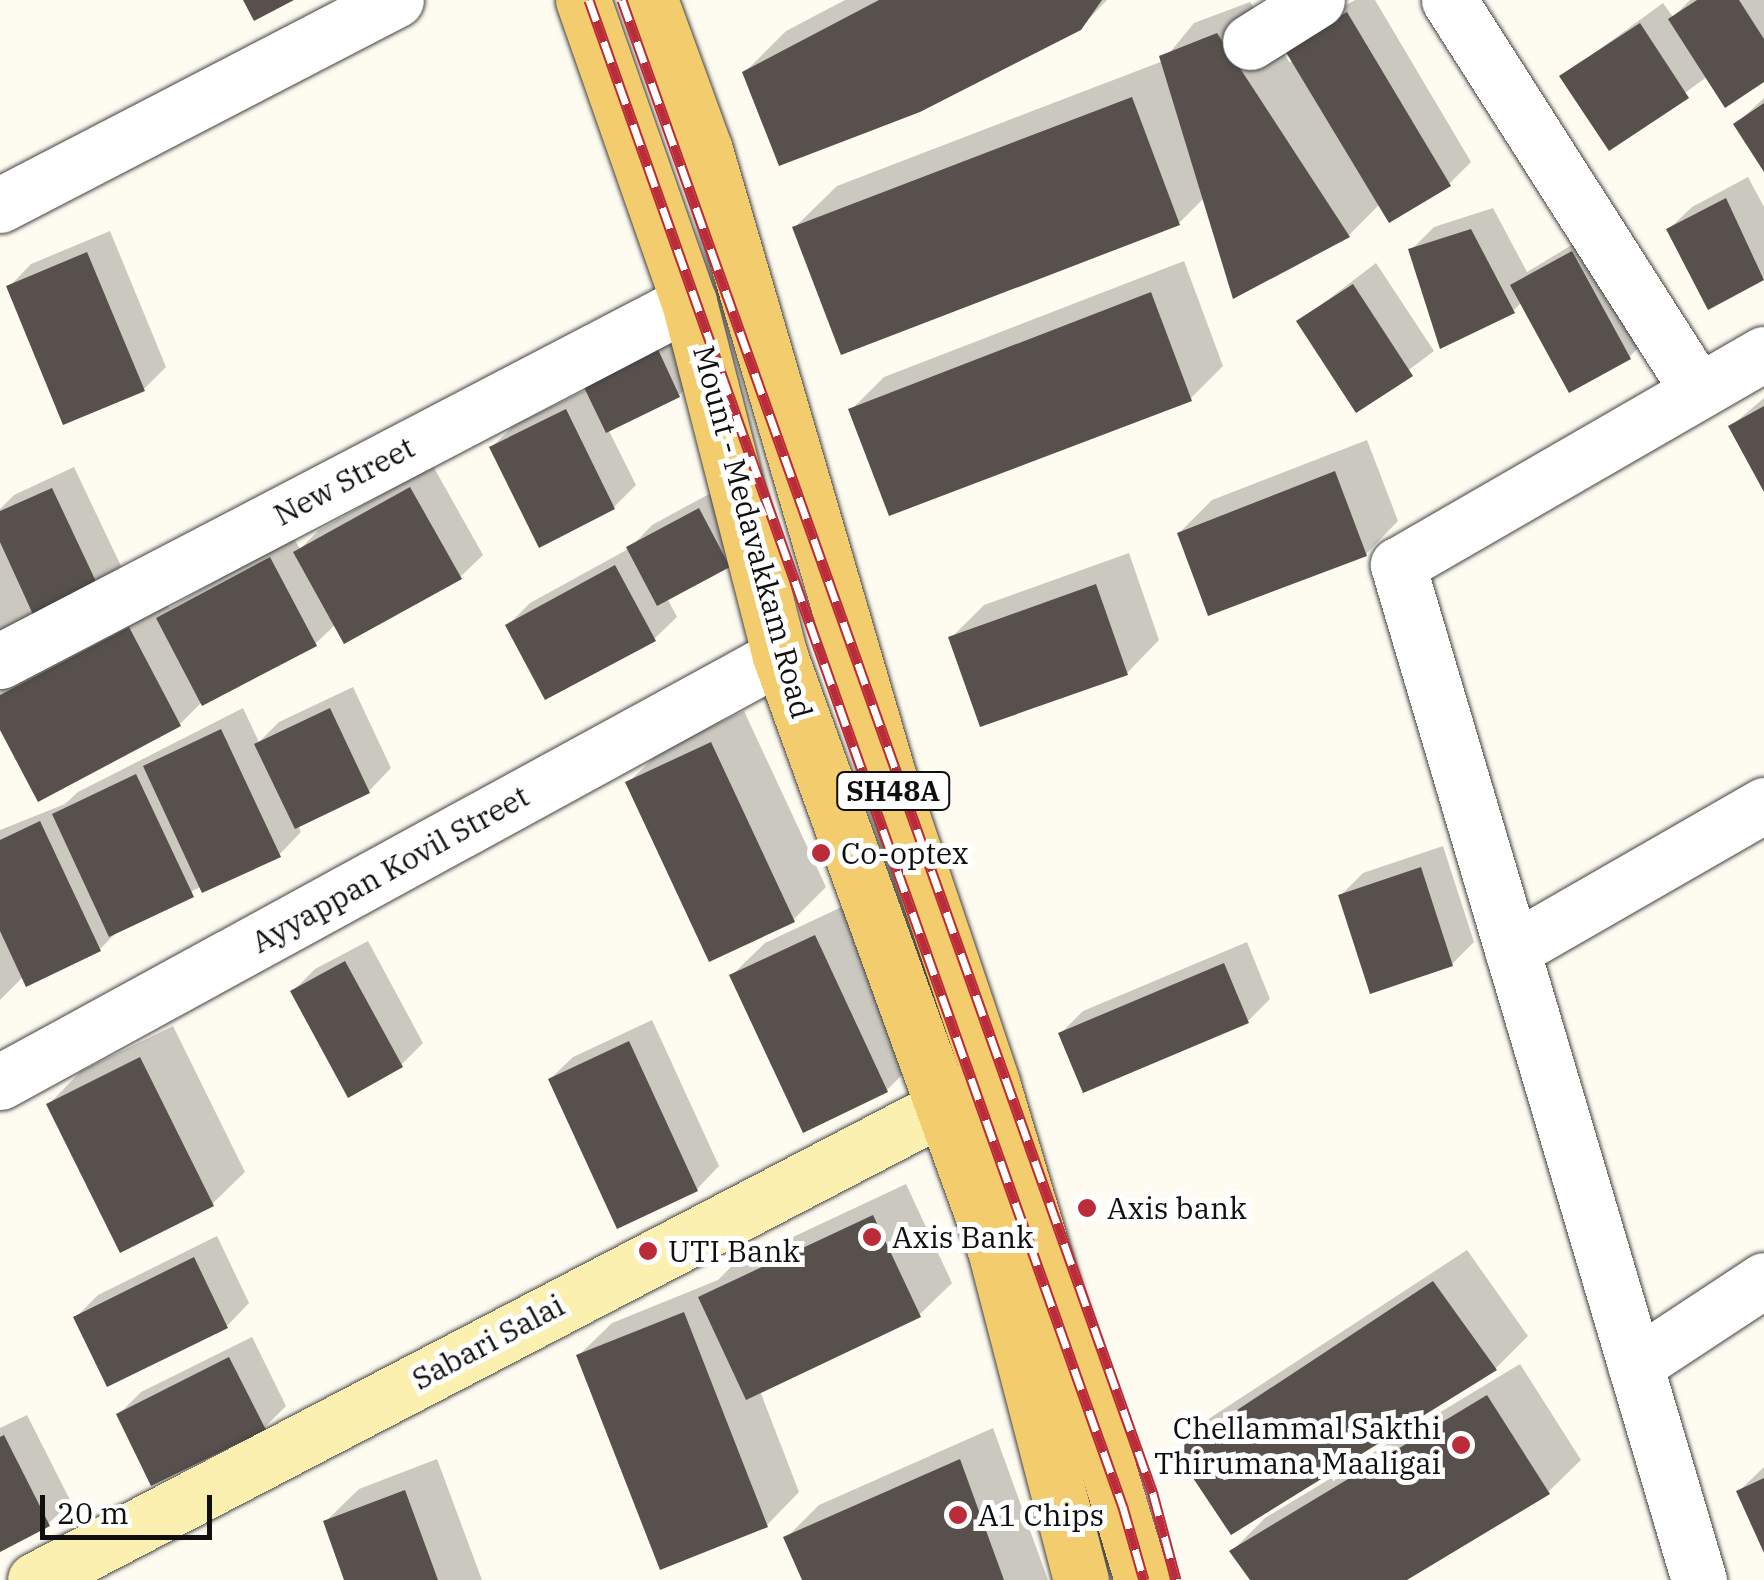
<!DOCTYPE html>
<html>
<head>
<meta charset="utf-8">
<style>
	body { margin:0 }
	#map { position:relative; width:1764px; height:1580px; overflow:hidden; background:#fefbf1; font-family:"IBM Plex Serif",serif }
	div>[style] { position:absolute }
	.shadow>* { inset:0; background:#0003 }
	.building>* { inset:0; background:#57504c }
	.roads { filter:drop-shadow(0 0 2px #424242) drop-shadow(0 0 2px #424242) }
	.minor>* { height:55px; margin:-27.5px; padding:0 27.5px; transform-origin:27.5px; border-radius:27.5px; background:#fff }
	.secondary>* { height:55px; margin:-27.5px; padding:0 27.5px; transform-origin:27.5px; border-radius:27.5px; background:#fbf0af }
	.primary>* { height:55px; margin:-27.5px; padding:0 27.5px; transform-origin:27.5px; border-radius:27.5px; background:#f3cc6d }
	.rail>* { height:11px; margin-top:-5.5px; transform-origin:0; background:repeating-linear-gradient(90deg,#fff 0 22px,#ba2c39 0 44px); box-sizing:border-box; border-block:2px solid #ba2c39 }
	.dots>* { width:28px; height:28px; translate:-50% -50%; box-sizing:border-box; border:5px solid #fff; border-radius:50% }
	span { translate:-50% -50%; white-space:nowrap; text-align:center; line-height:1.15; -webkit-text-stroke:10px #fff; paint-order:stroke }
	.shield-label span { padding:2px 8px; background:#fff; border:2px solid; border-radius:8px; -webkit-text-stroke-width:0 }
	.shield-label { font-size:28px; color:#0f0f0f; font-weight:700 }
	.street-label { font-size:30px; color:#0f0f0f }
	.poi-label { font-size:30px; color:#0f0f0f }
	.left { translate:0 -50%; text-align:left }
	.right { translate:-100% -50%; text-align:right }
	.scale { position:absolute; left:40px; top:1495px; width:172px; height:45px; box-sizing:border-box; border:5px solid #0f0f0f; border-top:0; padding-left:12px; font-size:30px; line-height:35px; white-space:nowrap; color:#0f0f0f; -webkit-text-stroke:8px #fff; paint-order:stroke }
</style>
</head>
<body>
<div id="map">
	<div class="shadow">
		<div style="clip-path:polygon(845px 0,1107px 0,1080px 28px,745px 72px,786px 31px)"></div>
		<div style="clip-path:polygon(1355px 0,1375px 0,1471px 162px,1449px 184px,1380px 204px,1349px 235px,1234px 295px,1204px 198px,1179px 223px,795px 227px,837px 186px,1163px 61px,1194px 23px,1250px 2px,1290px 63px,1309px 27px)"></div>
		<div style="clip-path:polygon(1690px 0,1764px 0,1764px 79px,1708px 76px,1610px 148px,1563px 76px,1663px 3px,1673px 17px)"></div>
		<div style="clip-path:polygon(1764px 98px,1764px 168px,1736px 124px)"></div>
		<div style="clip-path:polygon(1748px 177px,1764px 207px,1764px 277px,1709px 306px,1669px 229px,1692px 207px)"></div>
		<div style="clip-path:polygon(1493px 208px,1527px 272px,1595px 231px,1652px 335px,1629px 357px,1522px 302px,1513px 311px,1411px 250px,1434px 227px)"></div>
		<div style="clip-path:polygon(110px 231px,166px 367px,144px 389px,9px 287px,31px 264px)"></div>
		<div style="clip-path:polygon(1184px 261px,1223px 366px,1190px 399px,851px 410px,884px 377px)"></div>
		<div style="clip-path:polygon(1376px 263px,1434px 351px,1357px 409px,1300px 321px)"></div>
		<div style="clip-path:polygon(677px 322px,701px 373px,679px 395px,608px 429px,636px 485px,614px 507px,492px 447px,514px 425px,588px 389px)"></div>
		<div style="clip-path:polygon(1764px 398px,1764px 486px,1731px 426px)"></div>
		<div style="clip-path:polygon(1367px 440px,1398px 521px,1366px 554px,1179px 533px,1212px 500px)"></div>
		<div style="clip-path:polygon(433px 466px,483px 555px,460px 577px,336px 624px,315px 644px,202px 702px,180px 724px,0 725px,0 692px,21px 670px,163px 596px,169px 608px,293px 537px,300px 549px,319px 530px)"></div>
		<div style="clip-path:polygon(74px 467px,121px 566px,98px 588px,0 642px,0 509px,14px 495px)"></div>
		<div style="clip-path:polygon(722px 487px,728px 565px,667px 598px,677px 617px,654px 639px,508px 625px,530px 603px,630px 548px,652px 525px)"></div>
		<div style="clip-path:polygon(1129px 553px,1159px 640px,1127px 673px,951px 638px,984px 605px)"></div>
		<div style="clip-path:polygon(353px 687px,391px 768px,369px 791px,298px 825px,301px 832px,279px 855px,202px 886px,119px 930px,100px 949px,24px 976px,0 1000px,0 830px,65px 804px,78px 792px,243px 708px,259px 742px,279px 722px)"></div>
		<div style="clip-path:polygon(744px 711px,826px 887px,793px 920px,628px 783px,661px 750px)"></div>
		<div style="clip-path:polygon(1443px 846px,1474px 942px,1452px 964px,1341px 895px,1363px 873px)"></div>
		<div style="clip-path:polygon(848px 904px,919px 1058px,887px 1090px,732px 975px,765px 943px)"></div>
		<div style="clip-path:polygon(368px 941px,423px 1043px,401px 1065px,293px 991px,315px 969px)"></div>
		<div style="clip-path:polygon(1247px 942px,1270px 999px,1248px 1021px,1060px 1034px,1083px 1011px)"></div>
		<div style="clip-path:polygon(652px 1020px,719px 1166px,697px 1189px,618px 1225px,550px 1079px,573px 1057px)"></div>
		<div style="clip-path:polygon(173px 1026px,245px 1172px,212px 1204px,49px 1104px,81px 1071px)"></div>
		<div style="clip-path:polygon(906px 1184px,952px 1283px,919px 1315px,760px 1391px,799px 1492px,767px 1525px,579px 1355px,612px 1323px,718px 1280px,733px 1265px)"></div>
		<div style="clip-path:polygon(217px 1236px,249px 1303px,227px 1326px,76px 1317px,98px 1295px)"></div>
		<div style="clip-path:polygon(1467px 1250px,1528px 1336px,1496px 1368px,1231px 1531px,1178px 1451px,1210px 1418px)"></div>
		<div style="clip-path:polygon(252px 1337px,286px 1406px,264px 1428px,119px 1414px,141px 1392px)"></div>
		<div style="clip-path:polygon(1520px 1364px,1581px 1460px,1548px 1492px,1402px 1580px,1253px 1580px,1232px 1551px,1265px 1518px)"></div>
		<div style="clip-path:polygon(27px 1415px,71px 1502px,48px 1524px,0 1549px,0 1428px)"></div>
		<div style="clip-path:polygon(993px 1428px,1048px 1580px,805px 1580px,786px 1538px,819px 1505px)"></div>
		<div style="clip-path:polygon(437px 1459px,482px 1580px,347px 1580px,326px 1521px,359px 1489px)"></div>
		<div style="clip-path:polygon(1764px 1467px,1764px 1547px,1739px 1491px)"></div>
	</div>
	<div class="building">
		<div style="clip-path:polygon(243px 0,294px 0,254px 21px)"></div>
		<div style="clip-path:polygon(879px 0,1102px 0,1081px 30px,920px 112px,779px 166px,742px 72px)"></div>
		<div style="clip-path:polygon(1697px 0,1739px 0,1764px 39px,1764px 82px,1725px 108px,1668px 19px)"></div>
		<div style="clip-path:polygon(1347px 12px,1451px 186px,1389px 223px,1284px 49px)"></div>
		<div style="clip-path:polygon(1640px 23px,1689px 98px,1609px 151px,1559px 76px)"></div>
		<div style="clip-path:polygon(1217px 33px,1350px 237px,1233px 299px,1159px 56px)"></div>
		<div style="clip-path:polygon(1132px 97px,1180px 225px,841px 355px,792px 227px)"></div>
		<div style="clip-path:polygon(1764px 103px,1764px 172px,1733px 124px)"></div>
		<div style="clip-path:polygon(1726px 198px,1764px 280px,1708px 310px,1666px 229px)"></div>
		<div style="clip-path:polygon(1471px 229px,1515px 313px,1440px 349px,1408px 249px)"></div>
		<div style="clip-path:polygon(1572px 251px,1631px 359px,1569px 393px,1510px 285px)"></div>
		<div style="clip-path:polygon(87px 252px,145px 391px,63px 425px,6px 286px)"></div>
		<div style="clip-path:polygon(1353px 284px,1413px 376px,1356px 413px,1296px 321px)"></div>
		<div style="clip-path:polygon(1151px 292px,1192px 401px,889px 516px,848px 409px)"></div>
		<div style="clip-path:polygon(655px 343px,680px 397px,606px 433px,580px 379px)"></div>
		<div style="clip-path:polygon(1764px 406px,1764px 492px,1728px 426px)"></div>
		<div style="clip-path:polygon(566px 409px,615px 509px,539px 548px,489px 447px)"></div>
		<div style="clip-path:polygon(1335px 471px,1367px 556px,1208px 616px,1177px 533px)"></div>
		<div style="clip-path:polygon(410px 487px,462px 579px,344px 644px,293px 552px)"></div>
		<div style="clip-path:polygon(52px 488px,100px 590px,36px 621px,0 542px,0 511px)"></div>
		<div style="clip-path:polygon(699px 508px,730px 567px,657px 606px,626px 547px)"></div>
		<div style="clip-path:polygon(270px 557px,317px 646px,202px 706px,156px 618px)"></div>
		<div style="clip-path:polygon(615px 565px,656px 641px,545px 700px,505px 625px)"></div>
		<div style="clip-path:polygon(1096px 584px,1128px 675px,980px 727px,948px 637px)"></div>
		<div style="clip-path:polygon(129px 627px,181px 726px,38px 802px,0 730px,0 695px)"></div>
		<div style="clip-path:polygon(330px 708px,370px 793px,295px 829px,254px 744px)"></div>
		<div style="clip-path:polygon(221px 729px,281px 857px,202px 893px,143px 766px)"></div>
		<div style="clip-path:polygon(711px 742px,795px 922px,709px 962px,625px 782px)"></div>
		<div style="clip-path:polygon(136px 774px,194px 897px,109px 937px,52px 814px)"></div>
		<div style="clip-path:polygon(40px 821px,101px 951px,26px 987px,0 931px,0 840px)"></div>
		<div style="clip-path:polygon(1421px 867px,1453px 966px,1370px 994px,1338px 895px)"></div>
		<div style="clip-path:polygon(815px 935px,888px 1092px,803px 1133px,729px 975px)"></div>
		<div style="clip-path:polygon(345px 961px,403px 1067px,348px 1098px,290px 991px)"></div>
		<div style="clip-path:polygon(1224px 963px,1249px 1023px,1083px 1093px,1058px 1033px)"></div>
		<div style="clip-path:polygon(629px 1041px,698px 1191px,617px 1229px,548px 1079px)"></div>
		<div style="clip-path:polygon(140px 1057px,214px 1206px,120px 1253px,46px 1104px)"></div>
		<div style="clip-path:polygon(873px 1215px,921px 1317px,746px 1400px,698px 1297px)"></div>
		<div style="clip-path:polygon(194px 1257px,228px 1328px,107px 1387px,73px 1317px)"></div>
		<div style="clip-path:polygon(1433px 1281px,1497px 1370px,1231px 1535px,1175px 1451px)"></div>
		<div style="clip-path:polygon(684px 1312px,768px 1527px,660px 1570px,576px 1355px)"></div>
		<div style="clip-path:polygon(229px 1357px,266px 1430px,151px 1486px,116px 1414px)"></div>
		<div style="clip-path:polygon(1487px 1395px,1550px 1494px,1407px 1580px,1250px 1580px,1229px 1551px)"></div>
		<div style="clip-path:polygon(4px 1435px,50px 1526px,0 1552px,0 1437px)"></div>
		<div style="clip-path:polygon(960px 1459px,1004px 1580px,802px 1580px,783px 1537px)"></div>
		<div style="clip-path:polygon(1764px 1478px,1764px 1553px,1736px 1491px)"></div>
		<div style="clip-path:polygon(405px 1490px,438px 1580px,344px 1580px,323px 1521px)"></div>
	</div>
	<div class="roads">
		<div class="minor">
			<div style="left:1449px;top:0;width:461px;rotate:57.5deg"></div>
			<div style="left:1250px;top:42px;width:79px;rotate:-32.1deg"></div>
			<div style="left:0;top:205px;width:446px;rotate:-27.4deg"></div>
			<div style="left:0;top:661px;width:777px;rotate:-27.52deg"></div>
			<div style="left:1512px;top:950px;width:291px;rotate:-29.9deg"></div>
			<div style="left:0;top:1082px;width:889px;rotate:-28.64deg"></div>
			<div style="left:1635px;top:1365px;width:154px;rotate:-33.4deg"></div>
			<div style="left:1699px;top:1580px;width:1059px;rotate:-106.52deg"></div>
			<div style="left:1398px;top:565px;width:422px;rotate:-30deg"></div>
		</div>
		<div class="secondary">
			<div style="left:35px;top:1580px;width:1070px;rotate:-27.5deg"></div>
		</div>
		<div class="primary">
			<div style="left:583px;top:0;width:320px;rotate:70.7deg"></div>
			<div style="left:689px;top:302px;width:366px;rotate:75.6deg"></div>
			<div style="left:780px;top:656px;width:632px;rotate:70.1deg"></div>
			<div style="left:995px;top:1250px;width:341px;rotate:75.4deg"></div>
			<div style="left:650px;top:0;width:160px;rotate:69.9deg"></div>
			<div style="left:705px;top:150px;width:654px;rotate:73.67deg"></div>
			<div style="left:889px;top:778px;width:322px;rotate:71.3deg"></div>
			<div style="left:992px;top:1083px;width:519px;rotate:73.21deg"></div>
		</div>
	</div>
	<div class="rail">
		<div style="left:589px;top:0;width:1599px;rotate:70.49deg"></div>
		<div style="left:1123px;top:1507px;width:76px;rotate:74deg"></div>
		<div style="left:622px;top:0;width:1586px;rotate:70.43deg"></div>
		<div style="left:1153px;top:1494px;width:89px;rotate:75deg"></div>
	</div>
	<div class="dots">
		<div style="left:821px;top:853px;background:#ba2c39"></div>
		<div style="left:1087px;top:1208px;background:#ba2c39"></div>
		<div style="left:872px;top:1237px;background:#ba2c39"></div>
		<div style="left:648px;top:1251px;background:#ba2c39"></div>
		<div style="left:1461px;top:1445px;background:#ba2c39"></div>
		<div style="left:958px;top:1515px;background:#ba2c39"></div>
	</div>
	<div class="shield-label">
		<span style="left:893px;top:791px">SH48A</span>
	</div>
	<div class="street-label">
		<span style="left:344px;top:481px;rotate:-28deg">New Street</span>
		<span style="left:753px;top:532px;rotate:75deg">Mount - Medavakkam Road</span>
		<span style="left:390px;top:869px;rotate:-29deg">Ayyappan Kovil Street</span>
		<span style="left:488px;top:1342px;rotate:-28deg">Sabari Salai</span>
	</div>
	<div class="poi-label">
		<span class="left" style="left:841px;top:853px">Co-optex</span>
		<span class="left" style="left:1107px;top:1208px">Axis bank</span>
		<span class="left" style="left:892px;top:1237px">Axis Bank</span>
		<span class="left" style="left:668px;top:1251px">UTI Bank</span>
		<span class="right" style="left:1441px;top:1445px">Chellammal Sakthi<br>Thirumana Maaligai</span>
		<span class="left" style="left:978px;top:1515px">A1 Chips</span>
	</div>
	<div class="scale">20 m</div>
</div>
</body>
</html>
